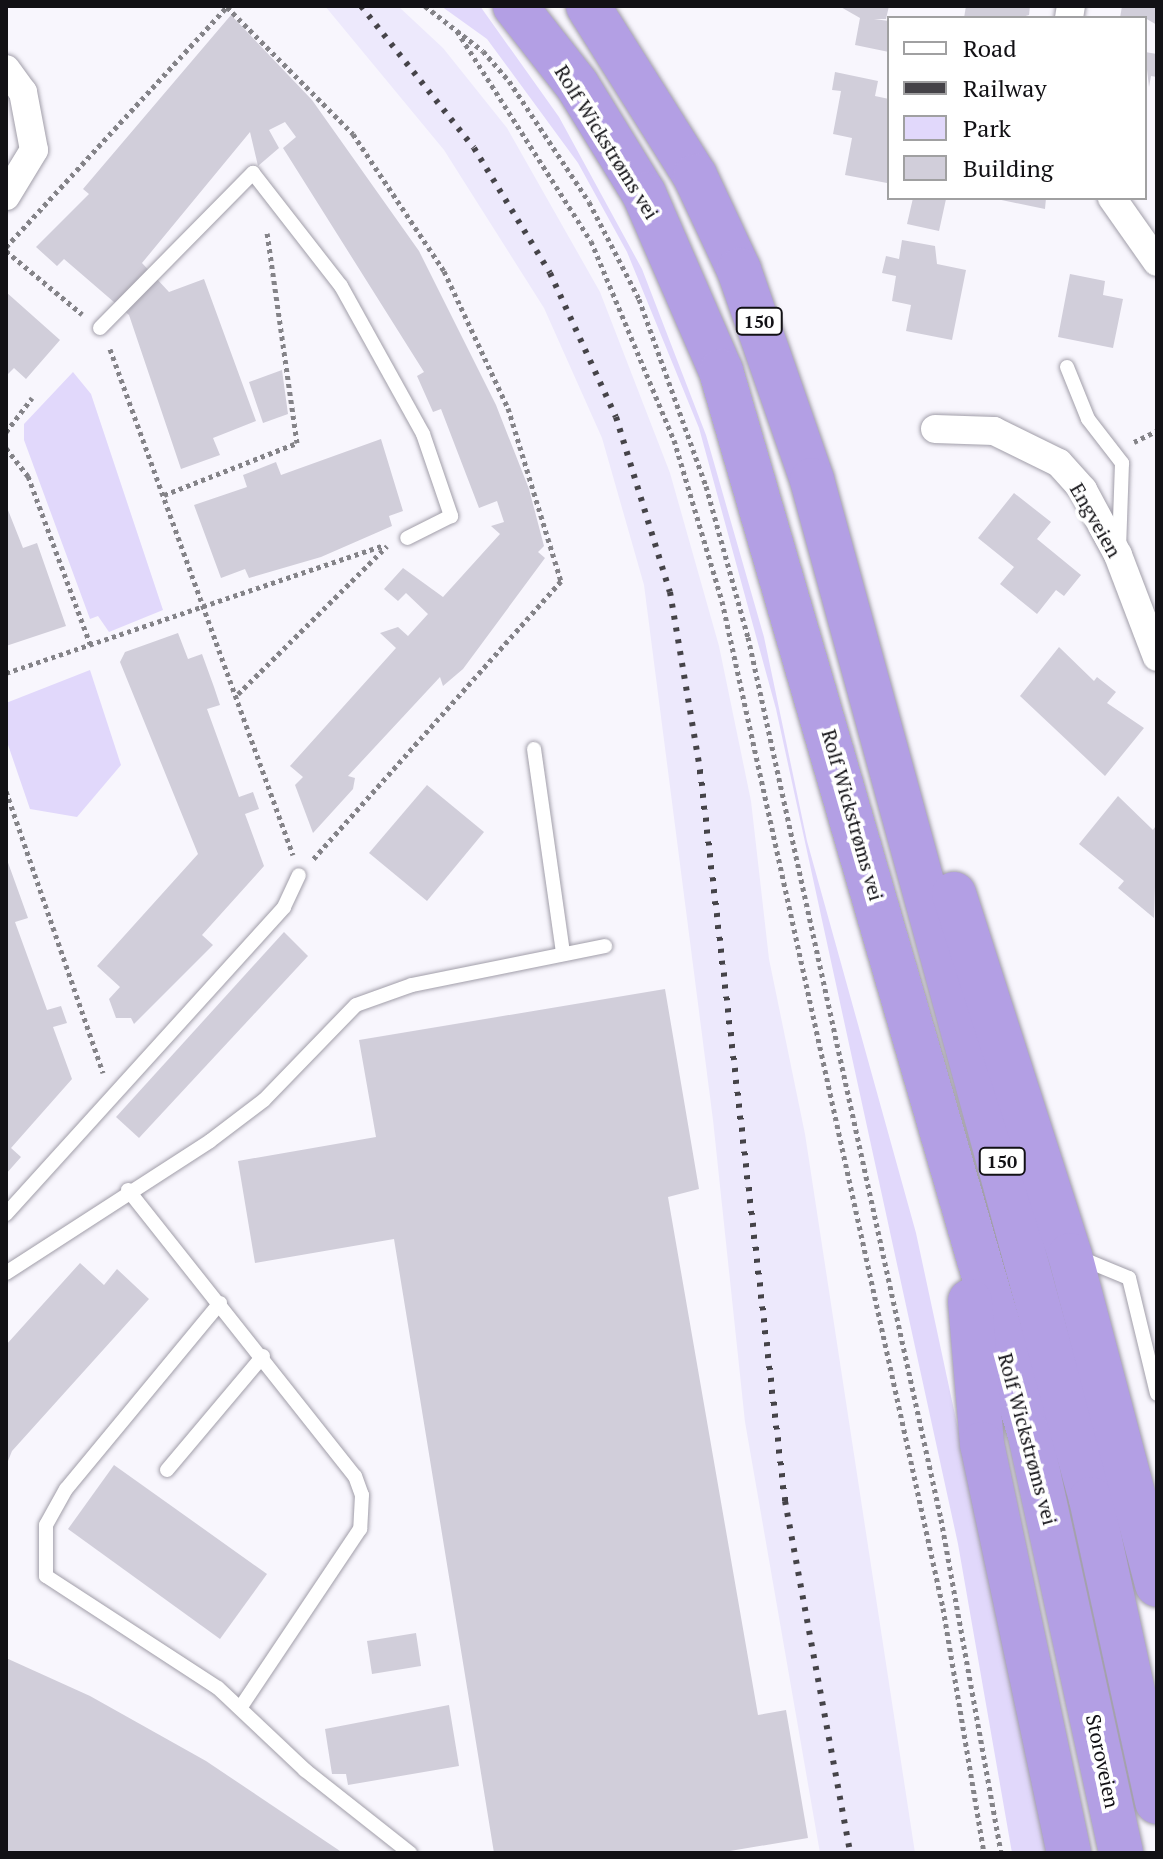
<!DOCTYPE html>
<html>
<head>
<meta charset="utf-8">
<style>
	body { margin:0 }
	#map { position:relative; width:1163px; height:1859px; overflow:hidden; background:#f8f6fd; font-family:"PT Serif",serif }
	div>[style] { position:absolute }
	.built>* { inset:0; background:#ede9fc }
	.green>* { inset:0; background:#e1d8fb }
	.building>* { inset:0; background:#d1ceda }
	.path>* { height:5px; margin-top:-2.5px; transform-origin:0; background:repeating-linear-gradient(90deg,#848388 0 4px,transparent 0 8px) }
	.roads { filter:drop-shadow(0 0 2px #a19ea9) drop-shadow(0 0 2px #a19ea9) }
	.lane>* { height:14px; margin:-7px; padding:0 7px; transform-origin:7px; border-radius:7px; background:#fff }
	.street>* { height:28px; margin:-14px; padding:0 14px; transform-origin:14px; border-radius:14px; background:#fff }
	.highway>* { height:44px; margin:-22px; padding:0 22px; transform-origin:22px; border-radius:22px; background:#b39fe4 }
	.rail>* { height:6px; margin-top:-3px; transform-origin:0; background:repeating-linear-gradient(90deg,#454348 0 4px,transparent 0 12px) }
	span { translate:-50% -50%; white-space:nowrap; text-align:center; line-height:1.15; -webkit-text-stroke:8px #fff; paint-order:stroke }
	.shield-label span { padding:2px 6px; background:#fff; border:2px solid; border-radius:6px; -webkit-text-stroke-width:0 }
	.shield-label { font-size:18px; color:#121115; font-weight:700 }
	.street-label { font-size:20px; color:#121115 }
	.frame { position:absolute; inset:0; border:8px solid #121115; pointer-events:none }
	.legend { position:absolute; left:887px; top:16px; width:260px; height:184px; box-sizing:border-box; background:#fff; border:2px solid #a0a0a1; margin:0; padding:10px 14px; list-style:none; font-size:24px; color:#121115 }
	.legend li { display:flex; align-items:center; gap:16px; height:40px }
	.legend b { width:40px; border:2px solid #a0a0a1 }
</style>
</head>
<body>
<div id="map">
	<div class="built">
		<div style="clip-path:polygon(325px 6px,398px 6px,443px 48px,507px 128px,600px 292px,670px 473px,719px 646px,751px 801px,769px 959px,805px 1134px,915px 1853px,820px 1853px,745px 1422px,713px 1120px,644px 585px,602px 438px,544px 308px,444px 150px)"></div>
	</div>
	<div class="green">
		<div style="clip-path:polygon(441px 6px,480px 6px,559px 117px,642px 269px,706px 435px,764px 637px,807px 841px,916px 1233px,1049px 1853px,1012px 1853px,958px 1544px,776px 709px,699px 428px,627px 252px,578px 163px,487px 39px)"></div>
		<div style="clip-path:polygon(73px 372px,91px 394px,163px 610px,109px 632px,98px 616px,90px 619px,24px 440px,24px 424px)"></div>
		<div style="clip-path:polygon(90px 670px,121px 765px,77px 817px,30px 809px,6px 739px,6px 703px)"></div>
	</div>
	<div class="building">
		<div style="clip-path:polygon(839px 6px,889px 6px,886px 19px,874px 19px,889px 21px,889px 52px,855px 45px,860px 18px)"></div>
		<div style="clip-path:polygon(966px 6px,1030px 6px,1029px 15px,1019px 18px,964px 18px)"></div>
		<div style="clip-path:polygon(1122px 6px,1157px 6px,1157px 25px,1145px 18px,1120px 18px)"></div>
		<div style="clip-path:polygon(231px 15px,312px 100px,419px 251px,496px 405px,529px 489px,544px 546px,538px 552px,545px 558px,463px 669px,443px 686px,440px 677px,348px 776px,355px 778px,353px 789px,313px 833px,295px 785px,303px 777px,290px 766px,396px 648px,380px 633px,398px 627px,408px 636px,428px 614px,406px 593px,398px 601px,384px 589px,403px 568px,443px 597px,500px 534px,491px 526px,504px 522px,497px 501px,479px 508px,441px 409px,433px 412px,417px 376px,424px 372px,283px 148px,296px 137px,285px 122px,269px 130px,279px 148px,258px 166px,250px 132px,142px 263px,169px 292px,204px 279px,256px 421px,213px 438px,220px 455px,181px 469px,129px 315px,64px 259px,57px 266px,36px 247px,89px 194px,83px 189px)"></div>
		<div style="clip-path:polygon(1145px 52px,1157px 54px,1157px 77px,1151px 76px,1149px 87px)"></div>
		<div style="clip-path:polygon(835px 72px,878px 81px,875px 96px,889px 99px,887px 183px,845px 175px,852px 138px,833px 134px,841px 91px,832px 90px)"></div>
		<div style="clip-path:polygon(913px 198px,946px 199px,939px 231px,907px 224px)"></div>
		<div style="clip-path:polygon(992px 198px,1046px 198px,1045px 209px)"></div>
		<div style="clip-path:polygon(902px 240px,935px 246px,937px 264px,966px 270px,952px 340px,906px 331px,911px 305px,892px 301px,896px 276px,882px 273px,886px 256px,899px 259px)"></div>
		<div style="clip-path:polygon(1070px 274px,1105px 281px,1103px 295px,1123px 299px,1113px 348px,1058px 337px)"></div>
		<div style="clip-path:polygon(6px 292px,60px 340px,26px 379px,14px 368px,6px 376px)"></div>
		<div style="clip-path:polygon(282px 370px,288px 414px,263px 423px,249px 382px)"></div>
		<div style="clip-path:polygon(381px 439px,403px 511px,389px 516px,392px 526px,321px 557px,249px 578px,245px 569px,221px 578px,194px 505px,247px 487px,243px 475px,276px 462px,281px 475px)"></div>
		<div style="clip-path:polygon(1014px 493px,1051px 522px,1037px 539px,1081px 575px,1064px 596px,1056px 590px,1037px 614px,1000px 584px,1014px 567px,978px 538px)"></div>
		<div style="clip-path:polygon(6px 505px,23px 548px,37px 543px,66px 626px,6px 646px)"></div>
		<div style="clip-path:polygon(178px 633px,188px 659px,202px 654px,214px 687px,220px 705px,207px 709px,239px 797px,253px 792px,259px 809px,245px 814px,264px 866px,202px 935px,213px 945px,134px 1024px,131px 1018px,116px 1018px,109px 999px,120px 987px,97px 966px,198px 854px,120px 662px,125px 652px)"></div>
		<div style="clip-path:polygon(1059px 647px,1094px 681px,1097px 677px,1116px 692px,1107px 703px,1144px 728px,1105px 776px,1020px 696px)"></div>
		<div style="clip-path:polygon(427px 785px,484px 832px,427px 901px,369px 853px)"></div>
		<div style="clip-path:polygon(1118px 796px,1153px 830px,1157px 824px,1154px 918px,1118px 888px,1124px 881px,1079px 844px)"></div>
		<div style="clip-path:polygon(6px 857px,28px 918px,15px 922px,47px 1010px,61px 1006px,67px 1023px,53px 1027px,72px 1079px,11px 1148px,21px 1157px,6px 1174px)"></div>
		<div style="clip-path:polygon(284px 932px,308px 956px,139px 1138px,116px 1117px)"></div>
		<div style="clip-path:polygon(665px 989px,699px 1189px,668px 1197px,758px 1715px,786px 1710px,808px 1838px,718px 1853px,494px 1853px,394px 1239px,255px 1263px,238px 1161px,376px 1137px,359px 1040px)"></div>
		<div style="clip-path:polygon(80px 1263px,104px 1285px,117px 1269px,149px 1299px,12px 1451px,6px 1466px,6px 1345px)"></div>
		<div style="clip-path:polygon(114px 1465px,267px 1574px,220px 1639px,68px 1529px)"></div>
		<div style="clip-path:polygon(416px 1633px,421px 1666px,372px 1674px,367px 1641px)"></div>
		<div style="clip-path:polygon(6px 1658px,90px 1696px,206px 1761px,343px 1853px,6px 1853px)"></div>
		<div style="clip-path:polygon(449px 1705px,459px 1766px,348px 1785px,346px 1774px,332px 1774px,325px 1729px)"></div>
	</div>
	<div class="path">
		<div style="left:425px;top:6px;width:73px;rotate:37.8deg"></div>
		<div style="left:483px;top:51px;width:40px;rotate:49deg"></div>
		<div style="left:509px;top:81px;width:145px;rotate:56.5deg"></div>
		<div style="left:589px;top:202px;width:109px;rotate:62.7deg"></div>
		<div style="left:639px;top:299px;width:199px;rotate:70.3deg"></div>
		<div style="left:706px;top:486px;width:157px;rotate:74.5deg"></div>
		<div style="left:748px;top:637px;width:903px;rotate:77.66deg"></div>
		<div style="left:941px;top:1519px;width:339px;rotate:79.8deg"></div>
		<div style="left:457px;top:31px;width:249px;rotate:57.5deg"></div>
		<div style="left:591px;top:241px;width:216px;rotate:67.4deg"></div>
		<div style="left:674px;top:440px;width:168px;rotate:73.4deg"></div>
		<div style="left:722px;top:601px;width:1031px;rotate:77.62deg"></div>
		<div style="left:943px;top:1608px;width:248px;rotate:80.5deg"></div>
		<div style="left:6px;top:247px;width:326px;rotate:-47.4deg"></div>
		<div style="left:227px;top:7px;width:179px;rotate:45.2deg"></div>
		<div style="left:353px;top:134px;width:164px;rotate:56.4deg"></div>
		<div style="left:444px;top:271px;width:151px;rotate:65deg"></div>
		<div style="left:508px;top:408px;width:181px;rotate:73deg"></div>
		<div style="left:561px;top:581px;width:373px;rotate:131.7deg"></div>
		<div style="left:6px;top:251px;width:99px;rotate:39.7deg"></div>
		<div style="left:110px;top:349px;width:538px;rotate:70.12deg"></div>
		<div style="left:6px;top:432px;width:43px;rotate:-52.6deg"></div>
		<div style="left:1134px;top:442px;width:25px;rotate:-26deg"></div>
		<div style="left:6px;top:448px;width:36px;rotate:52deg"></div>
		<div style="left:28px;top:476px;width:179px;rotate:69.7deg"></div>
		<div style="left:164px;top:495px;width:143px;rotate:-21.4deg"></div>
		<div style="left:297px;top:443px;width:212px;rotate:-98.1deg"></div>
		<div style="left:6px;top:673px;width:399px;rotate:-18.7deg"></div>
		<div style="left:238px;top:694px;width:210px;rotate:-44.8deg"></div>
		<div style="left:6px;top:791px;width:298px;rotate:71deg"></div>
	</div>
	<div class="roads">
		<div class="lane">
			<div style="left:100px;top:328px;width:218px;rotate:-45.4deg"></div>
			<div style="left:253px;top:173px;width:143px;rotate:52.1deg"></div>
			<div style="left:341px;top:286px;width:169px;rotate:61deg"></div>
			<div style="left:423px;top:434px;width:87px;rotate:71.1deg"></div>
			<div style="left:451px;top:516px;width:49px;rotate:153.4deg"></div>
			<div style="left:1067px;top:367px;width:56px;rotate:68deg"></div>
			<div style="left:1088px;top:419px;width:56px;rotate:52.3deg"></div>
			<div style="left:1122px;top:463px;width:87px;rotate:92deg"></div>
			<div style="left:534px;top:749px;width:207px;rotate:81.9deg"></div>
			<div style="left:128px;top:1190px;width:365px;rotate:51.6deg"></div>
			<div style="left:355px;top:1476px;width:20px;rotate:70deg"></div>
			<div style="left:362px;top:1495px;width:34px;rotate:93deg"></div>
			<div style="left:360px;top:1529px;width:214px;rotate:123.8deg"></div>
			<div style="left:6px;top:1214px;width:414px;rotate:-47.8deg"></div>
			<div style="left:284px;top:907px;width:35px;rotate:-65deg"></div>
			<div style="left:1078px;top:1257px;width:55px;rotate:22.4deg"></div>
			<div style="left:1129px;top:1278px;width:119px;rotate:76.4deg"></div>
			<div style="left:6px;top:1273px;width:243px;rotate:-32.9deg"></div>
			<div style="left:210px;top:1141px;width:68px;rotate:-37.2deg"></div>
			<div style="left:264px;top:1100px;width:132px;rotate:-45.9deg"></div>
			<div style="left:356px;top:1005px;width:59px;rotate:-19.7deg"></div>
			<div style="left:412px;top:985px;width:197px;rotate:-11.4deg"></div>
			<div style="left:220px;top:1303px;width:241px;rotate:129.6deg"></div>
			<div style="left:66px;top:1489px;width:41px;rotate:119.1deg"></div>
			<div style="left:46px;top:1525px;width:51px;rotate:90deg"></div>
			<div style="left:46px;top:1576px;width:205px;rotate:33.1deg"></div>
			<div style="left:218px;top:1688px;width:120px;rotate:43.3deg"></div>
			<div style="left:305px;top:1770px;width:134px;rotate:38.3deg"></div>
			<div style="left:167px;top:1470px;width:149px;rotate:-49.9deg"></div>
		</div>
		<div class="street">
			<div style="left:1069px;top:18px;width:12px;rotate:-81deg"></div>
			<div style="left:6px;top:69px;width:29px;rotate:54deg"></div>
			<div style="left:23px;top:92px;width:59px;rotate:79.3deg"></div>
			<div style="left:34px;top:150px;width:54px;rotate:121.3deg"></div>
			<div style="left:1112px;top:198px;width:78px;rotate:54.9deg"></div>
			<div style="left:935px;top:429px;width:59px;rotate:1.9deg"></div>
			<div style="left:994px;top:431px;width:72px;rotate:26.2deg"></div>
			<div style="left:1059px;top:463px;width:36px;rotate:48deg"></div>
			<div style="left:1083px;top:490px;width:74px;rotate:61.7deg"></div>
			<div style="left:1118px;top:555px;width:109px;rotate:69.1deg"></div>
		</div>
		<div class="highway">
			<div style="left:515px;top:6px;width:100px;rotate:51.9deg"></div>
			<div style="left:577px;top:85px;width:128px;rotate:58.4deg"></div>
			<div style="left:644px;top:194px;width:193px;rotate:66.5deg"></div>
			<div style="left:721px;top:371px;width:1108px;rotate:73.81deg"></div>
			<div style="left:1030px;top:1435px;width:428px;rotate:77.7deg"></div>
			<div style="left:588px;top:6px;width:201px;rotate:57.8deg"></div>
			<div style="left:695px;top:176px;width:104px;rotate:64.9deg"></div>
			<div style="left:739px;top:270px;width:222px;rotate:70.8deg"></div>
			<div style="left:812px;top:480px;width:1057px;rotate:74.69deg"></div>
			<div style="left:1091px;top:1499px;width:310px;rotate:77.7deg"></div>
			<div style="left:954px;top:894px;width:379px;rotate:72.2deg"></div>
			<div style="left:1070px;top:1255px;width:341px;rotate:75.2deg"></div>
			<div style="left:970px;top:1301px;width:144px;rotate:85.2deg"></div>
			<div style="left:982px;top:1444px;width:418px;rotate:78deg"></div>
		</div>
	</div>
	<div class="rail">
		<div style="left:361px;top:6px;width:181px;rotate:51.5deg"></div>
		<div style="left:474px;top:148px;width:146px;rotate:58.7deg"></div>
		<div style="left:550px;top:273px;width:158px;rotate:65.4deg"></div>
		<div style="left:616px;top:417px;width:183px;rotate:72.9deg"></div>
		<div style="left:670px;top:592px;width:181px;rotate:80.4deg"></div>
		<div style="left:700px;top:770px;width:736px;rotate:83.37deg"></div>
		<div style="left:785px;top:1501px;width:358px;rotate:79.5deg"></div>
	</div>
	<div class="shield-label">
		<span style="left:759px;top:321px">150</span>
		<span style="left:1002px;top:1161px">150</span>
	</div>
	<div class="street-label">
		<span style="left:607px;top:142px;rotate:58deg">Rolf Wickstrøms vei</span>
		<span style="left:1096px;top:520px;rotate:60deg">Engveien</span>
		<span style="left:853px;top:815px;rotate:74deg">Rolf Wickstrøms vei</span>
		<span style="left:1028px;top:1439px;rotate:75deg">Rolf Wickstrøms vei</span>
		<span style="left:1103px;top:1761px;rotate:78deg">Storoveien</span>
	</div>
	<div class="frame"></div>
	<ul class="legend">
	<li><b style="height:10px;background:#fff"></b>Road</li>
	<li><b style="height:10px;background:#454348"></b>Railway</li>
	<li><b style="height:22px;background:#e1d8fb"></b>Park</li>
	<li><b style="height:22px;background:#d1ceda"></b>Building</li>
	</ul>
</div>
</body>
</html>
